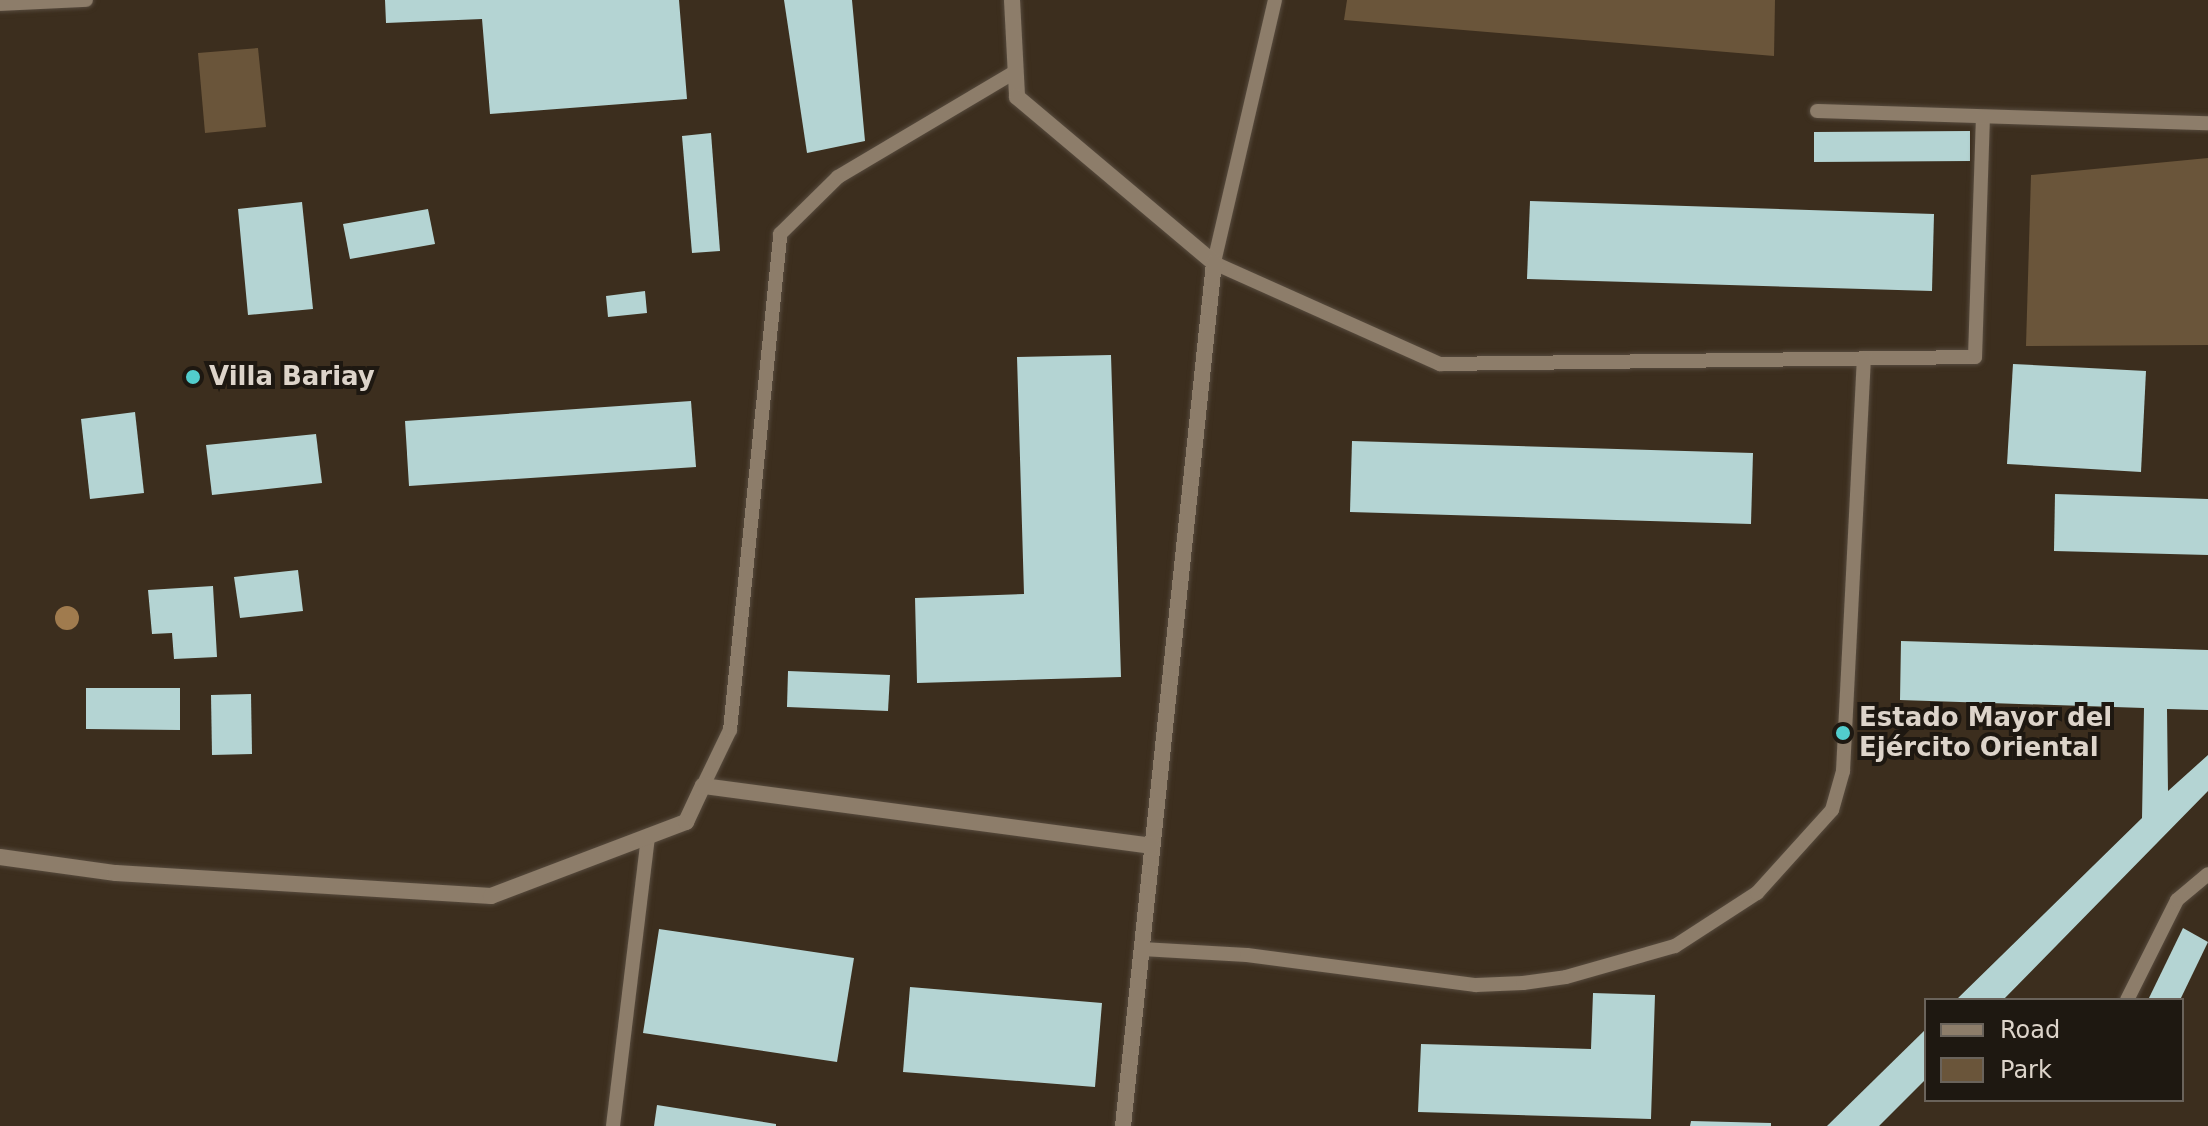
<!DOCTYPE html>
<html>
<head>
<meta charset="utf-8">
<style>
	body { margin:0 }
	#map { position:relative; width:2208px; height:1126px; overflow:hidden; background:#3c2e1e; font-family:"DejaVu Sans",sans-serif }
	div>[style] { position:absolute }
	.green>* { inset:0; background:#6a553a }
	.building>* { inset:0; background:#b4d4d3 }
	.roads { filter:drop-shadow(0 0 2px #574b3e) drop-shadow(0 0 2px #574b3e) }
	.service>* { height:14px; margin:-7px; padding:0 7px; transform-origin:7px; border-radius:7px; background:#8d7d6a }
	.minor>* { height:16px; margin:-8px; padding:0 8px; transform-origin:8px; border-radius:8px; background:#8d7d6a }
	.trees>* { width:24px; height:24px; margin:-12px; border-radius:50%; background:#a07b4e }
	.dots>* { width:22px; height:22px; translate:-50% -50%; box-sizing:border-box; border:4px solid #1e1811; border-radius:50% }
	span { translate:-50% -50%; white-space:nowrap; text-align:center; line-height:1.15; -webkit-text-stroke:8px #1e1811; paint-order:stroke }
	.poi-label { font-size:26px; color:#ddd4ca; font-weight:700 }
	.left { translate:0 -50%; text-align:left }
	.legend { position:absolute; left:1924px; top:998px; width:260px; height:104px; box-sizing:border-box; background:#1e1811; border:2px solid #6a635b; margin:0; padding:10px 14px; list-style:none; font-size:24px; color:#ddd4ca }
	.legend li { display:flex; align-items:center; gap:16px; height:40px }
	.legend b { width:40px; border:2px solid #6a635b }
</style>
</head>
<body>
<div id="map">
	<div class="green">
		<div style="clip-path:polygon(1347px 0,1775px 0,1774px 56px,1344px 20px)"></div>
		<div style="clip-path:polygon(258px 48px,266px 127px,205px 133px,198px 53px)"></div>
		<div style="clip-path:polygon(2208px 158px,2208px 345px,2026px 346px,2031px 175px)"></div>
	</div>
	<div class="building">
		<div style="clip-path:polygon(385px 0,679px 0,687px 99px,490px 114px,482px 19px,386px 23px)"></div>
		<div style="clip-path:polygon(784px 0,852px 0,865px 141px,807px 153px)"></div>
		<div style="clip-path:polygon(1970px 131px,1970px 161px,1814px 162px,1814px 132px)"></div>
		<div style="clip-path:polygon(711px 133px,720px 251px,692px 253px,682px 136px)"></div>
		<div style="clip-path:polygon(1530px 201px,1934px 214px,1932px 291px,1527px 279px)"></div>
		<div style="clip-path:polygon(302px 202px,313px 309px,248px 315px,238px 209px)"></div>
		<div style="clip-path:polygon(428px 209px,435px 244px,350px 259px,343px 224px)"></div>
		<div style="clip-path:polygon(645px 291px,647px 313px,608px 317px,606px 296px)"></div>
		<div style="clip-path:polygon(1111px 355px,1121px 677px,917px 683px,915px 598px,1024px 594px,1017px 357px)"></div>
		<div style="clip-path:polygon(2013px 364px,2146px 371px,2141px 472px,2007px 464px)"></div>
		<div style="clip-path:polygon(691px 401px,696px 467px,409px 486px,405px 421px)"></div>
		<div style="clip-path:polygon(135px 412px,144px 493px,90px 499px,81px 419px)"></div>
		<div style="clip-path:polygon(316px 434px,322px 483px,212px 495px,206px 445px)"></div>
		<div style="clip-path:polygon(1352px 441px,1753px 453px,1751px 524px,1350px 512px)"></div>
		<div style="clip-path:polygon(2055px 494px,2208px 499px,2208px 555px,2054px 551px)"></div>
		<div style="clip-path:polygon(298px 570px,303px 611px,240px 618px,234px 577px)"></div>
		<div style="clip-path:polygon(213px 586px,217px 657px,174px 659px,172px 633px,152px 634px,148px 590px)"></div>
		<div style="clip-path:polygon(1901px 641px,2208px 650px,2208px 710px,2167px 709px,2168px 791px,2208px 755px,2208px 791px,2003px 1000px,1956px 1000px,2142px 818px,2144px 708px,1900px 700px)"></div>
		<div style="clip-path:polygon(788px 671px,890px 675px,888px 711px,787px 707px)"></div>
		<div style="clip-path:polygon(86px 688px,180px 688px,180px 730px,86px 729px)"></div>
		<div style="clip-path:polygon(251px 694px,252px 754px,212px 755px,211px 695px)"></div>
		<div style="clip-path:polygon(2183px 928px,2208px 942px,2180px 1000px,2148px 1000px)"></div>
		<div style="clip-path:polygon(659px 929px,854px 958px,837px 1062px,643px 1033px)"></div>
		<div style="clip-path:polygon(910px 987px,1102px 1003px,1095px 1087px,903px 1072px)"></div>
		<div style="clip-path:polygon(1593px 993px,1655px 995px,1651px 1119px,1418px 1112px,1421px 1044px,1591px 1049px)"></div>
		<div style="clip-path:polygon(1926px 1029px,1926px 1079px,1879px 1126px,1827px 1126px)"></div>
		<div style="clip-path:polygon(657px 1105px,776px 1124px,776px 1126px,654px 1126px)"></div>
		<div style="clip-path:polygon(1691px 1121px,1771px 1123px,1771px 1126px,1690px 1126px)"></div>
	</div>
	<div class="roads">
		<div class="service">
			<div style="left:1275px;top:0;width:270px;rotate:103.1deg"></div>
			<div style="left:1214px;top:263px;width:248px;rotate:24.1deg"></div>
			<div style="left:1440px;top:364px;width:535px;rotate:-0.75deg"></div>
			<div style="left:1975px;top:357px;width:240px;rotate:-88.1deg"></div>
			<div style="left:0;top:4px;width:86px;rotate:-2.7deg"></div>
			<div style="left:1817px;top:111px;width:391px;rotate:1.8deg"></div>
			<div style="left:703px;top:786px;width:62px;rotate:-64.3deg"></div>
			<div style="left:730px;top:730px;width:499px;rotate:-84.2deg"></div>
			<div style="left:780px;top:234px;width:81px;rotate:-44.5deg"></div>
			<div style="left:838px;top:177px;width:204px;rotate:-30.7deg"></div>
			<div style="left:1142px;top:949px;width:105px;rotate:3.3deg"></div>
			<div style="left:1247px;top:955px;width:231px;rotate:7.5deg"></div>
			<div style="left:1476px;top:985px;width:47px;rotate:-2.4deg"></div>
			<div style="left:1523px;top:983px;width:43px;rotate:-7.9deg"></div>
			<div style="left:1566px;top:977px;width:113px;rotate:-15.9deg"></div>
			<div style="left:1675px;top:946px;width:98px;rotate:-32.9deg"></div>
			<div style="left:1757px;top:893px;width:112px;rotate:-47.9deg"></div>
			<div style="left:1832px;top:810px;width:41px;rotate:-74.2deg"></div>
			<div style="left:1843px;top:771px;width:413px;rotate:-87.1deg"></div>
			<div style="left:2127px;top:1000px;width:112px;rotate:-63.4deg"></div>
			<div style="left:2177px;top:900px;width:40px;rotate:-40deg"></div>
			<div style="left:613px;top:1126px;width:292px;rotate:-83.1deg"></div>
		</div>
		<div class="minor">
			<div style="left:1012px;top:0;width:97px;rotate:87deg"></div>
			<div style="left:1017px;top:97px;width:258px;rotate:40.1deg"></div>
			<div style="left:1214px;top:263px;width:868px;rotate:96.02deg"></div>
			<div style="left:0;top:857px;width:117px;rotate:7.9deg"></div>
			<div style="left:116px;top:873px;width:376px;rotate:3.5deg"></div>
			<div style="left:491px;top:896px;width:209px;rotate:-20.8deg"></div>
			<div style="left:686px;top:822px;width:40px;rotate:-65deg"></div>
			<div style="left:703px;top:786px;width:453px;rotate:7.6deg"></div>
		</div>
	</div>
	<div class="trees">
		<div style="left:67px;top:618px"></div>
	</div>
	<div class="dots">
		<div style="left:193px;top:377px;background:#52cdcd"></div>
		<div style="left:1843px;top:733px;background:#52cdcd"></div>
	</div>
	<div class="poi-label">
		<span class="left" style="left:209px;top:377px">Villa Bariay</span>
		<span class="left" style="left:1859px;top:733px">Estado Mayor del<br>Ejército Oriental</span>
	</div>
	<ul class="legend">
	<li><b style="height:10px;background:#8d7d6a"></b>Road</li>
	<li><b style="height:22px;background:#6a553a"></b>Park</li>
	</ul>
</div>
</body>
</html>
